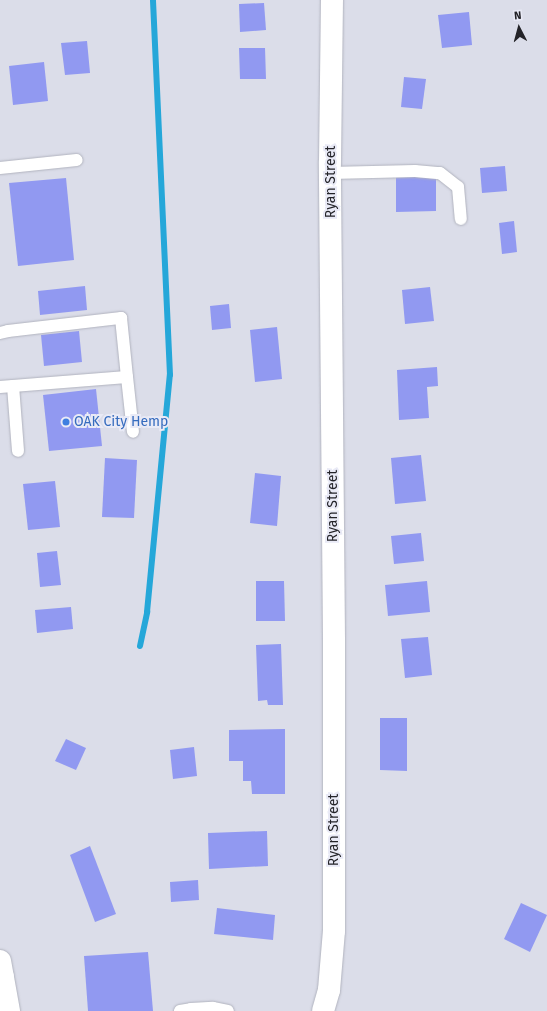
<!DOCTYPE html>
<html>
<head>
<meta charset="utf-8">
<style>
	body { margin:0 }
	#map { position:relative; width:547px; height:1011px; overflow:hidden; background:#dbdde9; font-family:"Fira Sans",sans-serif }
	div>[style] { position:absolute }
	.stream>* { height:6px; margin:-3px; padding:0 3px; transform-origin:3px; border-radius:3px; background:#25a7d9 }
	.building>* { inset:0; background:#9199f1 }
	.roads { filter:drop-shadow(0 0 1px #b1b3be) drop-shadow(0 0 1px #b1b3be) }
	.lane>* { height:12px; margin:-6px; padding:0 6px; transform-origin:6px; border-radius:6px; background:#fff }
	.street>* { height:22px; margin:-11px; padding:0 11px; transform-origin:11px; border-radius:11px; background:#fff }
	.primary>* { height:22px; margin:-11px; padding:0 11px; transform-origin:11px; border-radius:11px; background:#fff }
	.highway>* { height:22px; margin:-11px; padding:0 11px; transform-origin:11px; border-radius:11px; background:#fff }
	.dots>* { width:11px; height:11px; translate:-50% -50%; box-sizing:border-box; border:2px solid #e9eaf6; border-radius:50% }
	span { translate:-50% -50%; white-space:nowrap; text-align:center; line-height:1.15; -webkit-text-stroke:4px #e9eaf6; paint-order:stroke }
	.street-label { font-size:14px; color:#232328 }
	.shop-label { font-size:14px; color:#366cbe }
	.left { translate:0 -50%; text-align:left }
	.north { position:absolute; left:499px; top:8px; width:40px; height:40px; -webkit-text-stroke:3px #e9eaf6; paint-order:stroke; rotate:354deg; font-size:11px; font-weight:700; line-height:16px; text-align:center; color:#232328 }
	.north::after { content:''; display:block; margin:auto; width:14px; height:18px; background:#232328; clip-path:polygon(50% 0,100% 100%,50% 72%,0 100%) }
</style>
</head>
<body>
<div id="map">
	<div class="stream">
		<div style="left:140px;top:646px;width:35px;rotate:-78deg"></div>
		<div style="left:147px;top:612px;width:238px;rotate:-84.5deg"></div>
		<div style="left:170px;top:375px;width:375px;rotate:-92.6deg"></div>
	</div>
	<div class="building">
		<div style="clip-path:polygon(264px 3px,266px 30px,240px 32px,239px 4px)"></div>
		<div style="clip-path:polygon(469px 12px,472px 45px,442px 48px,438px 15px)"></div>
		<div style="clip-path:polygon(87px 41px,90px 73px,65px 75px,61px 43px)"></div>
		<div style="clip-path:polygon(239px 48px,265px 48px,266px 79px,240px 79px)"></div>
		<div style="clip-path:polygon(44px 62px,48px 101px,13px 105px,9px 66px)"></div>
		<div style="clip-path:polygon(404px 77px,426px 79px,422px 109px,401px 107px)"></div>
		<div style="clip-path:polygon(505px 166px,507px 191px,482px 193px,480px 168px)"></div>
		<div style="clip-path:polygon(396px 177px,436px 177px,436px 211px,396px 212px)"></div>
		<div style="clip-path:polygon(66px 178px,74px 260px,18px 266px,9px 183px)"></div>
		<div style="clip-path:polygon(514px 221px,517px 252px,502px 254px,499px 223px)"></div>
		<div style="clip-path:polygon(85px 286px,87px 310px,40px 315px,38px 291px)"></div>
		<div style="clip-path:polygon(430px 287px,434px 321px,405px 324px,402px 290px)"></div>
		<div style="clip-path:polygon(229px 304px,231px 328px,212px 330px,210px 306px)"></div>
		<div style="clip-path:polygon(277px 327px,282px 379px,255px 382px,250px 330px)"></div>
		<div style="clip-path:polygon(79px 331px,82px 362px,44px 366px,41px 335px)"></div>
		<div style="clip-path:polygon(437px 367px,438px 386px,427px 387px,429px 418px,399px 420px,397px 370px)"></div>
		<div style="clip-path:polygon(96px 389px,102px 446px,49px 451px,43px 395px)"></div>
		<div style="clip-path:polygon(421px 455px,426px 501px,395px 504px,391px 458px)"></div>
		<div style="clip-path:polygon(105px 458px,137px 460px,134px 518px,102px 517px)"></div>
		<div style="clip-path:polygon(255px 473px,281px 476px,277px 526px,250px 523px)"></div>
		<div style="clip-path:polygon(55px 481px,60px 527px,28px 530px,23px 484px)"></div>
		<div style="clip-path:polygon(421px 533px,424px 561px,394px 564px,391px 536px)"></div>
		<div style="clip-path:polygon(57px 551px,61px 585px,40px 587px,37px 553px)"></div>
		<div style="clip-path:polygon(256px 581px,284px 581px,285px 621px,256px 621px)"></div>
		<div style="clip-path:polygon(427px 581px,430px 612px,388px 616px,385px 585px)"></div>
		<div style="clip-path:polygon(71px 607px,73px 629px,37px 633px,35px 610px)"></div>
		<div style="clip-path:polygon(428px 637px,432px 675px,405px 678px,401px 639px)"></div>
		<div style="clip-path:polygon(281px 644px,283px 705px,268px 705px,267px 700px,258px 701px,256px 645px)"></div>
		<div style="clip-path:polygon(380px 718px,407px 718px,407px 771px,380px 770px)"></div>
		<div style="clip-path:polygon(285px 729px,285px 794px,252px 794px,251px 781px,243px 781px,243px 761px,229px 761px,229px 730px)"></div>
		<div style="clip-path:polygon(66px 739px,86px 748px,76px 770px,55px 761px)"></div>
		<div style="clip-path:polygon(194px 747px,197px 776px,173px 779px,170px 750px)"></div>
		<div style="clip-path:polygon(267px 831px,268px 866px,209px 869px,208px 833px)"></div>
		<div style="clip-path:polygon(90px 846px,116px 914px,95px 922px,70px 855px)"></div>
		<div style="clip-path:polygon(198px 880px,199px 900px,171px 902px,170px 882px)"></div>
		<div style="clip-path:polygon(521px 903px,547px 915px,530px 952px,504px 939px)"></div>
		<div style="clip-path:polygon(217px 908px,275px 915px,273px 940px,214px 934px)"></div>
		<div style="clip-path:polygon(148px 952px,153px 1011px,88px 1011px,84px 956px)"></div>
	</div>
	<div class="roads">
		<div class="lane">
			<div style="left:0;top:168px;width:77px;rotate:-5.9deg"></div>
			<div style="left:330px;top:173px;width:85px;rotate:-1.3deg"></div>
			<div style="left:415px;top:171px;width:25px;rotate:5deg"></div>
			<div style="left:440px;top:173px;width:23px;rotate:38deg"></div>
			<div style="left:458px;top:187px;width:32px;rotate:85deg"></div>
			<div style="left:0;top:333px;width:8px;rotate:-14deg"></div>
			<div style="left:8px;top:331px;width:114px;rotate:-6.6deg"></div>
			<div style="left:121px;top:318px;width:59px;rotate:84.2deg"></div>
			<div style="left:13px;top:386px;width:65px;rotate:85.6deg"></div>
			<div style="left:0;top:387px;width:127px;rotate:-4.5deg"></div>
			<div style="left:127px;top:377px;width:55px;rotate:83.8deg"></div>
			<div style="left:180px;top:1011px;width:11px;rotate:-10deg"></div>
			<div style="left:191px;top:1009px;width:22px;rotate:-3deg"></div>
			<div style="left:213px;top:1008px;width:15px;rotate:11deg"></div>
		</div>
		<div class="street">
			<div style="left:323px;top:1011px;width:22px;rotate:-74deg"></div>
			<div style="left:329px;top:990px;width:59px;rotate:-85.2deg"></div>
			<div style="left:334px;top:931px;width:291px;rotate:-90deg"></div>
			<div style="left:334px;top:640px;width:478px;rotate:-90.5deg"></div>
			<div style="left:330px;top:162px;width:162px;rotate:-89.3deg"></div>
		</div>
		<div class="primary">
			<div style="left:0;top:961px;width:51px;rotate:79.8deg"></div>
		</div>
		<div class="highway">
			<div style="left:0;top:974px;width:4px;rotate:45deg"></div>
		</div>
	</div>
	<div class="dots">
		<div style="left:66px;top:422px;background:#3f7fe0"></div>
	</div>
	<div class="street-label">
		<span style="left:331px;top:182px;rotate:-90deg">Ryan Street</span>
		<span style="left:333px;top:506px;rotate:-90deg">Ryan Street</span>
		<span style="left:334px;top:830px;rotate:-90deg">Ryan Street</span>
	</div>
	<div class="shop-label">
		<span class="left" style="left:74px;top:422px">OAK City Hemp</span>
	</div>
	<div class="north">N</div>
</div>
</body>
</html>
